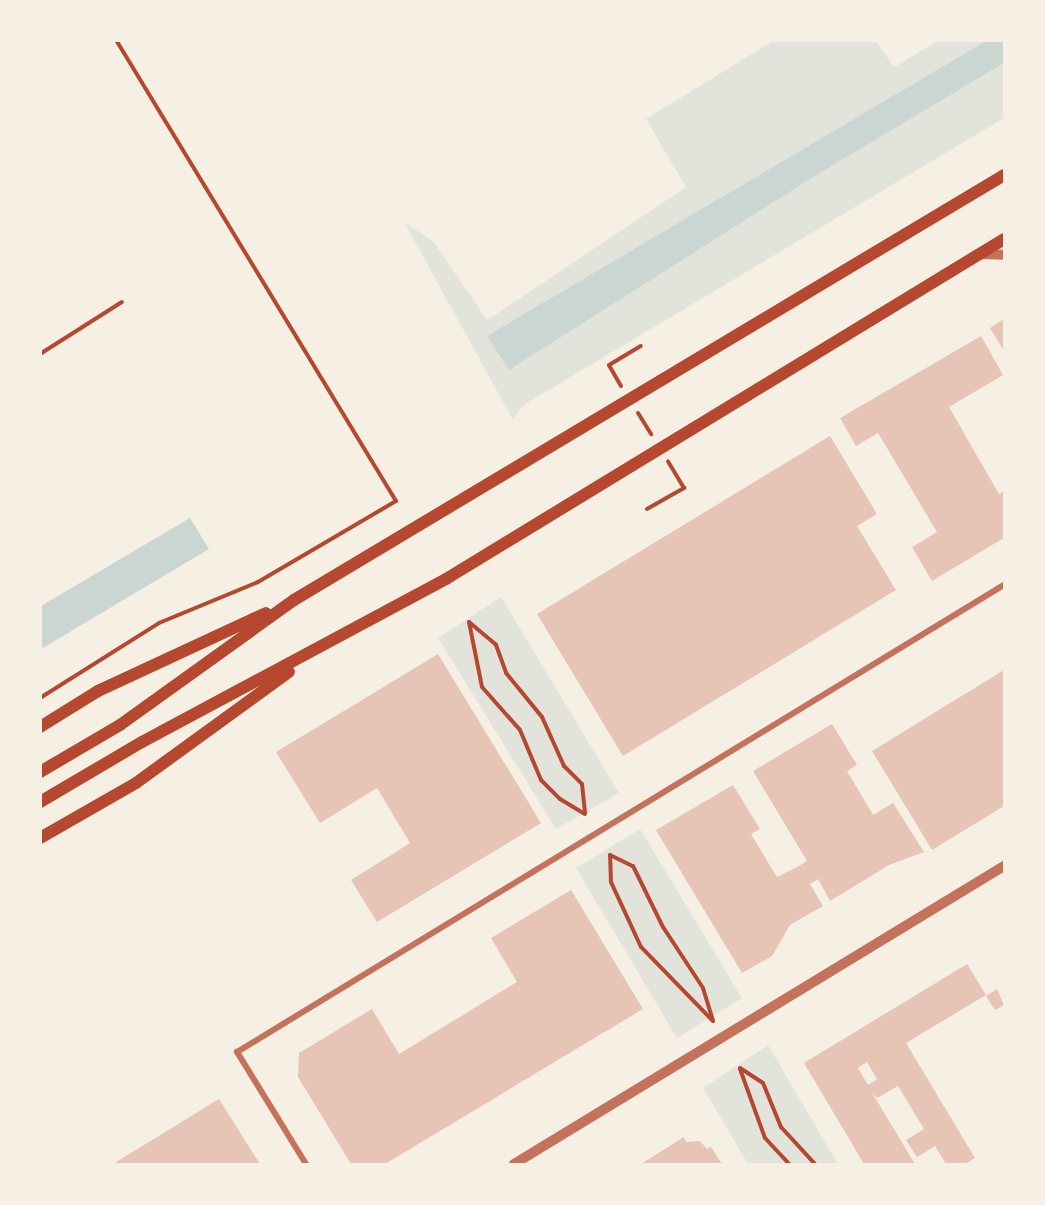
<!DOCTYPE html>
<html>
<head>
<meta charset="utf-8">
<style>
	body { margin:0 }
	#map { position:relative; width:1045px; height:1205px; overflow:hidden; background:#f6efe4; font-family:Raleway,sans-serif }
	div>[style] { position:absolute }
	.green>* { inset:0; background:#e2e4dc }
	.water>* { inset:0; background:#c9d6d2 }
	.building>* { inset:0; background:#e6c5b7 }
	.path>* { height:4px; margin:-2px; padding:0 2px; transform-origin:2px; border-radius:2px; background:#b5482f }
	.minor>* { height:6px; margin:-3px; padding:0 3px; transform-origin:3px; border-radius:3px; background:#c5725c }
	.tertiary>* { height:10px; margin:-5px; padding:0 5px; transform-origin:5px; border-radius:5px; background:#c5725c }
	.secondary>* { height:12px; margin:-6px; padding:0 6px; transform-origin:6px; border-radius:6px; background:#b5482f }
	span { translate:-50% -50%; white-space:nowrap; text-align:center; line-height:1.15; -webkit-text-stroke:6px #f6efe4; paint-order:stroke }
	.frame { position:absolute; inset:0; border:42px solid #f6efe4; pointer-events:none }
</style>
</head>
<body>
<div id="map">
	<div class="green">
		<div style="clip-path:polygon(773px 41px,876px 41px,894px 67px,938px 41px,1004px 41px,1004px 118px,522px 406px,513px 420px,404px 222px,433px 241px,487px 320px,686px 187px,646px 119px)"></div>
		<div style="clip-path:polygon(501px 597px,619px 793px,556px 829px,438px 638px)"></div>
		<div style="clip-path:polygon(640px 829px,742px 998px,677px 1038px,576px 868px)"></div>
		<div style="clip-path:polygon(768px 1045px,838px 1164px,748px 1164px,703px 1088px)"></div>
	</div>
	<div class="water">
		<div style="clip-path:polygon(986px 41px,1004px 41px,1004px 63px,813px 177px,509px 370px,487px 336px)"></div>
		<div style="clip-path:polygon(190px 518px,209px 549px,41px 649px,41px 606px)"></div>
	</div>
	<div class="building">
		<div style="clip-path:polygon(1004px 319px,1004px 351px,990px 328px)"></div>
		<div style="clip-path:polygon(981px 336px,1003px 375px,949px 407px,999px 494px,1004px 491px,1004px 538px,932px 581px,912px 547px,937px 532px,878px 433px,856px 446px,840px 418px)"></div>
		<div style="clip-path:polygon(830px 436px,877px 514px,857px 526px,896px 590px,623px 756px,537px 614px)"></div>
		<div style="clip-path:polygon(438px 654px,541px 823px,377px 922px,351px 880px,410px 843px,377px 788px,320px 823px,276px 752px)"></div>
		<div style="clip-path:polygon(1004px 670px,1004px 806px,932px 850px,872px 751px)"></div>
		<div style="clip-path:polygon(832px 724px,857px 765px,847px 771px,873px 815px,893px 803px,924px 852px,889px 865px,830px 901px,818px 879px,810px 884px,823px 906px,790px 925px,772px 956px,742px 973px,656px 830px,733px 785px,760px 829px,751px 834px,777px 877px,799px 866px,807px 861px,753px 771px)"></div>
		<div style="clip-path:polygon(571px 890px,643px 1009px,385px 1164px,351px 1164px,298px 1077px,299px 1053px,372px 1009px,399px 1054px,517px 982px,491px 938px)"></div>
		<div style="clip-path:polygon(evenodd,967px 964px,986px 995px,906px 1043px,975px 1158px,965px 1164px,946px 1164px,935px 1146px,917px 1157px,906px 1140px,924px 1129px,898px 1086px,877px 1098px,871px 1091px,915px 1164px,864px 1164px,804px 1063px,967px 964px,867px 1062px,877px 1079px,868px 1085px,858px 1068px,867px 1062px)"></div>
		<div style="clip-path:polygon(997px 989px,1004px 1005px,995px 1010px,986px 996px)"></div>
		<div style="clip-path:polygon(219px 1099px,260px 1164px,113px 1164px)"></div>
		<div style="clip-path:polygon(684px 1137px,686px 1142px,700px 1141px,707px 1149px,711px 1147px,722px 1164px,641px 1164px)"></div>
	</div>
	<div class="path">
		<div style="left:40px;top:354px;width:97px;rotate:-32.4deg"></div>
		<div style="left:621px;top:386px;width:24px;rotate:-120deg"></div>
		<div style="left:609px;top:365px;width:37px;rotate:-31deg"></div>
		<div style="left:638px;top:413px;width:25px;rotate:58deg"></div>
		<div style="left:647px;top:509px;width:43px;rotate:-29.6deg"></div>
		<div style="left:684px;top:488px;width:31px;rotate:-121deg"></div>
		<div style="left:469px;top:622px;width:66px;rotate:78.7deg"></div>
		<div style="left:482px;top:687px;width:57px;rotate:48.5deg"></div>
		<div style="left:520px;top:730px;width:54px;rotate:67.2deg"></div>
		<div style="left:541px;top:780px;width:27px;rotate:45deg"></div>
		<div style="left:560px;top:799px;width:29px;rotate:31deg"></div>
		<div style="left:469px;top:622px;width:35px;rotate:40deg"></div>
		<div style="left:496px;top:645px;width:30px;rotate:70deg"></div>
		<div style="left:506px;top:673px;width:57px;rotate:50.7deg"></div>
		<div style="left:542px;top:717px;width:54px;rotate:65.8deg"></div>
		<div style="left:564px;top:766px;width:25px;rotate:45deg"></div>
		<div style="left:582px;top:784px;width:29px;rotate:84deg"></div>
		<div style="left:40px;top:698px;width:141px;rotate:-32.2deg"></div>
		<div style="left:159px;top:623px;width:107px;rotate:-22.5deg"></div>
		<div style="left:258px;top:582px;width:160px;rotate:-30.4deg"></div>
		<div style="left:396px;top:501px;width:539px;rotate:-121.27deg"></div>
		<div style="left:610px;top:855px;width:25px;rotate:26deg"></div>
		<div style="left:633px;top:866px;width:68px;rotate:63.8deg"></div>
		<div style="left:663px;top:927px;width:73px;rotate:56.7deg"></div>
		<div style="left:703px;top:988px;width:34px;rotate:73deg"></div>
		<div style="left:713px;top:1021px;width:103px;rotate:-134.2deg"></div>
		<div style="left:641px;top:947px;width:72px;rotate:-114.8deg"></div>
		<div style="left:611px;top:882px;width:27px;rotate:-92deg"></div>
		<div style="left:740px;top:1068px;width:27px;rotate:33deg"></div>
		<div style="left:763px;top:1083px;width:48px;rotate:67.8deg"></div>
		<div style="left:781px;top:1127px;width:50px;rotate:47.4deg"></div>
		<div style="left:740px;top:1069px;width:73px;rotate:70.1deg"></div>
		<div style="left:765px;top:1138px;width:35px;rotate:47deg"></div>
	</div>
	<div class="minor">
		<div style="left:306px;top:1164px;width:132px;rotate:-121.6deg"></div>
		<div style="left:237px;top:1052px;width:898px;rotate:-31.34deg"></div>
	</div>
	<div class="tertiary">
		<div style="left:980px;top:254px;width:24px;rotate:2deg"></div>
		<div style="left:514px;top:1164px;width:574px;rotate:-31.31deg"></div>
	</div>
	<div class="secondary">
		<div style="left:40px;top:727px;width:68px;rotate:-31.8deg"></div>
		<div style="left:98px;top:691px;width:185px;rotate:-24.9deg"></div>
		<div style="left:40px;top:772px;width:93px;rotate:-30.4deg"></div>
		<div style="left:120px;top:725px;width:214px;rotate:-35.7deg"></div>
		<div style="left:294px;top:600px;width:827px;rotate:-30.9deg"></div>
		<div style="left:40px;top:802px;width:118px;rotate:-30.5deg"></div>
		<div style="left:142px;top:742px;width:345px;rotate:-28.2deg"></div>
		<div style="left:446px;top:579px;width:653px;rotate:-31.35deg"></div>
		<div style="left:40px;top:838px;width:111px;rotate:-29.8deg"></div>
		<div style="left:136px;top:783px;width:189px;rotate:-36deg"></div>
	</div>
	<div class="frame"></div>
</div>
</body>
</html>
